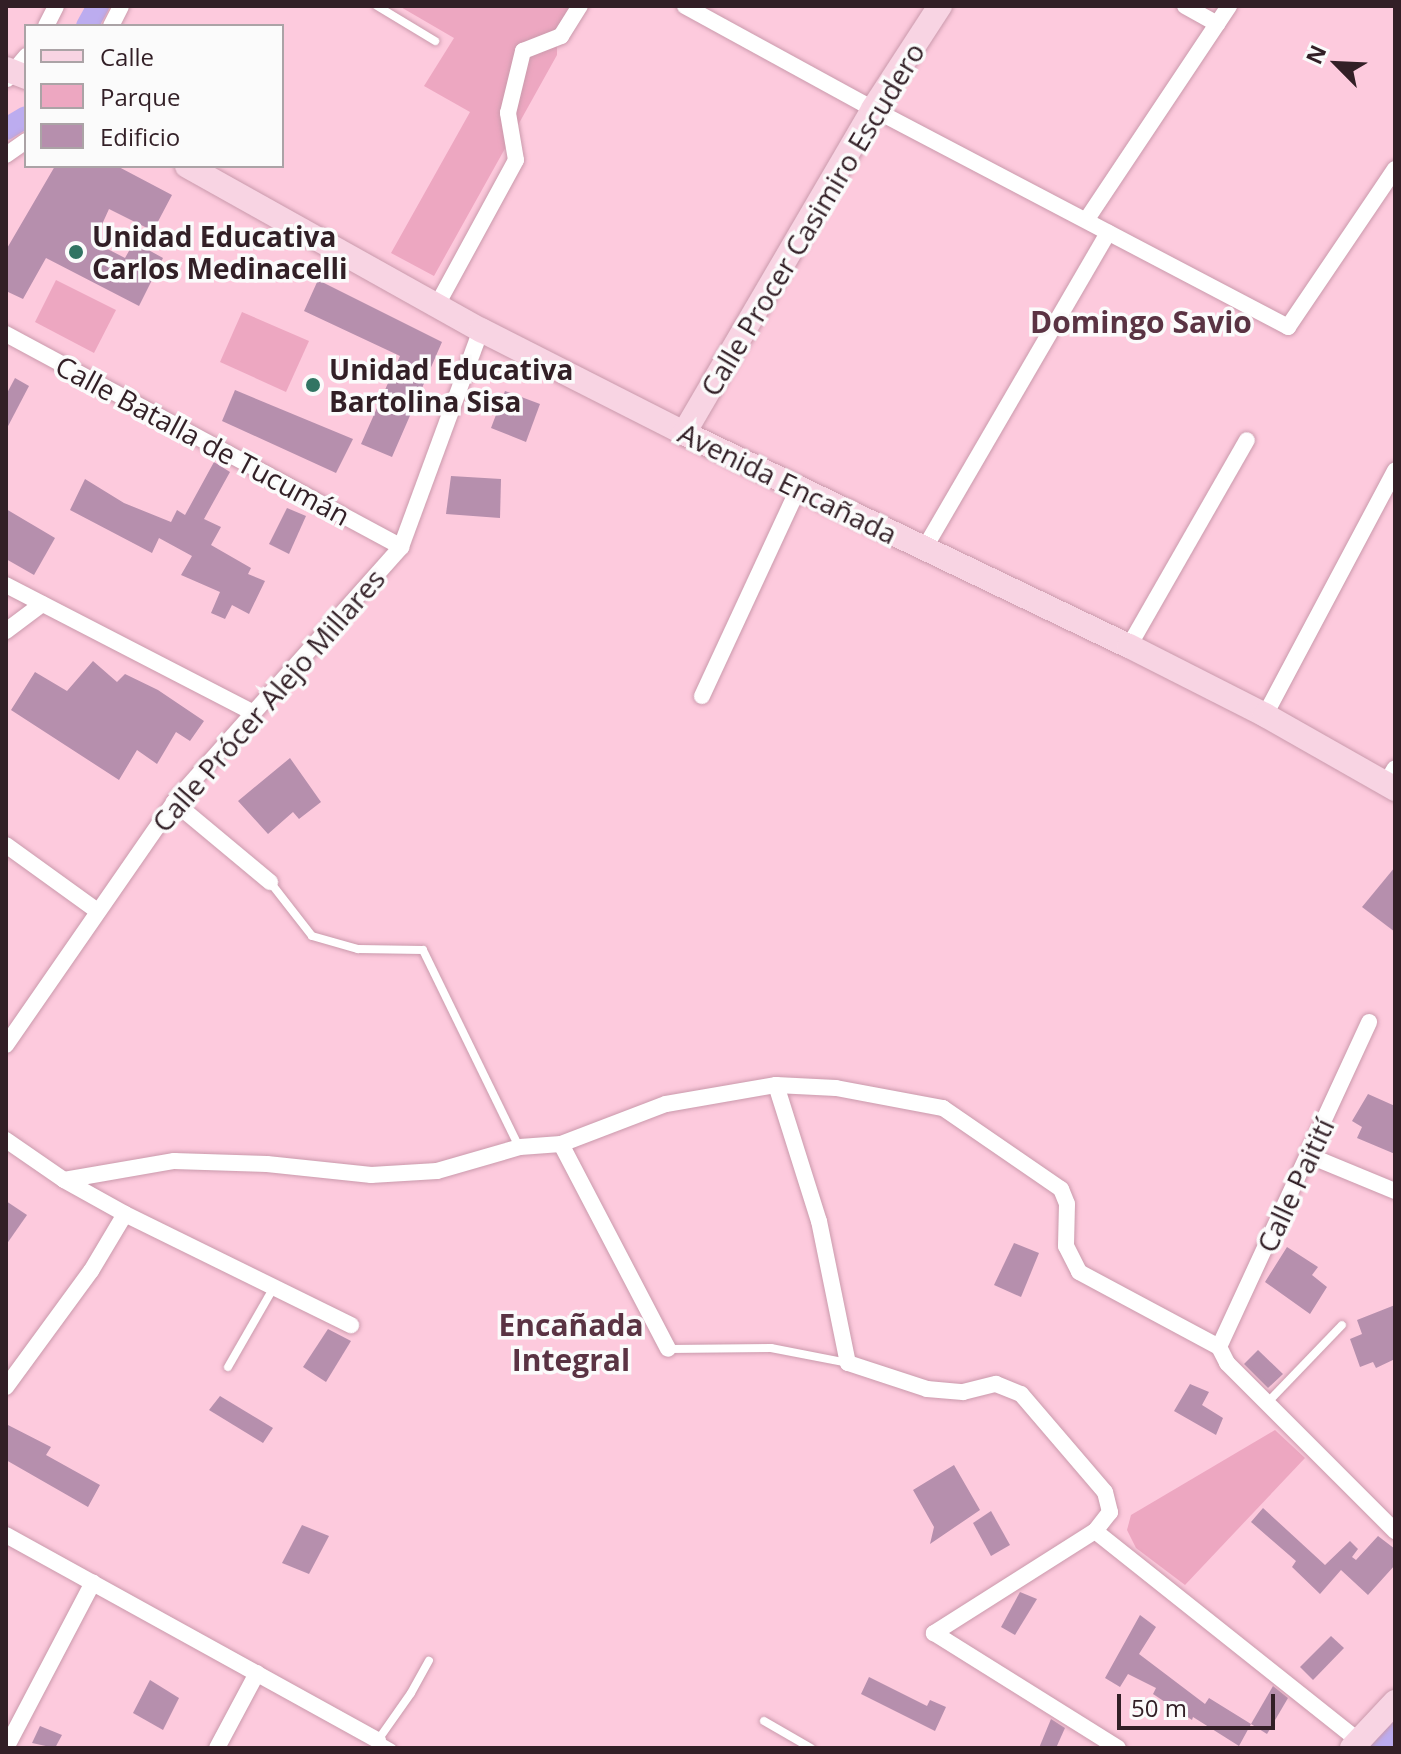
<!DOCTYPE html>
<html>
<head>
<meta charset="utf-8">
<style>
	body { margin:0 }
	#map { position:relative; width:1401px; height:1754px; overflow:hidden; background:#fdcadd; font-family:"Open Sans",sans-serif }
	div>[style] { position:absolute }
	.green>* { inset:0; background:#eda7c1 }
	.canal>* { height:22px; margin:-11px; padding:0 11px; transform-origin:11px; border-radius:11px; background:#bcacef }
	.building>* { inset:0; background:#b68fad }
	.roads { filter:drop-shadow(0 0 2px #ca9aac) drop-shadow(0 0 2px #ca9aac) }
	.lane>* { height:8px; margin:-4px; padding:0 4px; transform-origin:4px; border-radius:4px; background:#fff }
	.street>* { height:16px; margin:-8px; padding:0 8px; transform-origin:8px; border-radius:8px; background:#fff }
	.secondary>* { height:24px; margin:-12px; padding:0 12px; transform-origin:12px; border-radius:12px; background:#f8d4e3 }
	.dots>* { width:22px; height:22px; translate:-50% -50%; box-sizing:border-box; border:4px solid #fbfbfb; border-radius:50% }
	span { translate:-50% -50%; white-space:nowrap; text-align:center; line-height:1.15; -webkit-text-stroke:7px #fbfbfb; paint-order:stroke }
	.street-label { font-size:28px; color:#321f26 }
	.poi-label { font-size:28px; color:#321f26; font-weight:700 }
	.left { translate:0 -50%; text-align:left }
	.neighbourhood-label { font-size:30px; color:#5a3343; font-weight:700 }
	.frame { position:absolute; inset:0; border:8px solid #321f26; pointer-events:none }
	.legend { position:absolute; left:24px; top:24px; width:260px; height:144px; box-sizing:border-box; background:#fbfbfb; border:2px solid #aba3a6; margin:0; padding:10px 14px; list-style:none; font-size:24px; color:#321f26 }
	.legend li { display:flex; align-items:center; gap:16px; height:40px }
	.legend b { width:40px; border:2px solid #aba3a6 }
	.north { position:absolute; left:1297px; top:24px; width:80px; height:80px; -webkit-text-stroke:6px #fbfbfb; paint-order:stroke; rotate:294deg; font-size:22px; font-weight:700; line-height:32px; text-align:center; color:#321f26 }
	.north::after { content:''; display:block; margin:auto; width:28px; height:36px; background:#321f26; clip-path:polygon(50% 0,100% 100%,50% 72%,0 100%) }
	.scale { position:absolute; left:1117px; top:1694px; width:158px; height:36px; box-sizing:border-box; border:4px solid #321f26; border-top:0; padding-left:10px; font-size:24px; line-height:28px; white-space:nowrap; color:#321f26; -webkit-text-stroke:6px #fbfbfb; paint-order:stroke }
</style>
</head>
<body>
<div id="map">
	<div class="green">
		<div style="clip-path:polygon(399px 6px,570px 6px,557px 29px,557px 55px,434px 276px,391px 253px,470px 112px,424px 86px,454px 38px)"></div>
		<div style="clip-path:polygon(56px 280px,116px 310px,94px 353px,35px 322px)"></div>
		<div style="clip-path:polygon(242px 312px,309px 341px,286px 392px,220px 362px)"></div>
		<div style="clip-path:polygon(1275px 1430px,1305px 1458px,1185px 1585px,1136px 1548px,1127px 1530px,1131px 1515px)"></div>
	</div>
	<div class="canal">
		<div style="left:87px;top:26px;width:23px;rotate:-61deg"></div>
		<div style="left:6px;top:129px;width:23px;rotate:-31deg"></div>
		<div style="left:1377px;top:1748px;width:26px;rotate:-47deg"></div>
	</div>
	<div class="building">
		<div style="clip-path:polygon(55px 166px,117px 166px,172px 195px,153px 231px,109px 209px,94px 242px,125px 258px,134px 242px,163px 258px,139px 306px,46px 258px,23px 299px,6px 291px,6px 250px)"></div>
		<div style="clip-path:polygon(318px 280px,442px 342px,392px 457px,361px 444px,400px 356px,304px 311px)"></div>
		<div style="clip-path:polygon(15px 378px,29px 386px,6px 430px,6px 395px)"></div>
		<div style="clip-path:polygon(235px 390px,353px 439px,336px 473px,222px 421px)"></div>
		<div style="clip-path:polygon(505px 391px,540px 404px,526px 442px,491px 428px)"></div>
		<div style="clip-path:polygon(214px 462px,230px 472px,204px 519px,221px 527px,211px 545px,251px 568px,248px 574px,265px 581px,249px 614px,232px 605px,225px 619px,211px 613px,220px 592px,181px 575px,192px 556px,159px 538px,152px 553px,70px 510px,85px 479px,124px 503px,171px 522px,177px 510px,185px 515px)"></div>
		<div style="clip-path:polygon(451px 476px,501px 479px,500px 518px,446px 514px)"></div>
		<div style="clip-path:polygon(287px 508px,306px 516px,289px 554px,269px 544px)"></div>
		<div style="clip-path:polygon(6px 509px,55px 538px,34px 575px,6px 559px)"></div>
		<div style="clip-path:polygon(93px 661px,117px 682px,125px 674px,158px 690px,204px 721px,190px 741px,176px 732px,157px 764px,137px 750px,119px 780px,11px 710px,35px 672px,67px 691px)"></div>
		<div style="clip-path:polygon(290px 758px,321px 802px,299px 819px,293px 812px,268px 834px,238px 801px)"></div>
		<div style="clip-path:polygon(1395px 867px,1395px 932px,1362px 907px)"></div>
		<div style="clip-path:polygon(1368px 1094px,1395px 1106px,1395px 1154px,1357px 1138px,1362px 1127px,1352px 1121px)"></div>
		<div style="clip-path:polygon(6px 1201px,27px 1215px,6px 1245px)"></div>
		<div style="clip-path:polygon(1014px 1243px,1039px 1253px,1021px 1297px,994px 1285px)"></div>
		<div style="clip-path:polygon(1287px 1247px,1318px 1267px,1312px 1275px,1327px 1287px,1310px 1314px,1265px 1282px)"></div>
		<div style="clip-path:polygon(1395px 1305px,1395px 1359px,1376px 1368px,1373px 1362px,1360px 1367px,1350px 1339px,1362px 1334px,1357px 1320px)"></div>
		<div style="clip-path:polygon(328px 1329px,351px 1341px,326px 1382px,303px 1367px)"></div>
		<div style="clip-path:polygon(1258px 1350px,1283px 1374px,1268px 1388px,1244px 1364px)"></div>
		<div style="clip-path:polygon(1190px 1384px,1209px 1392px,1202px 1405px,1223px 1418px,1216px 1435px,1174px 1411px)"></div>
		<div style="clip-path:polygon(220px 1396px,273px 1428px,263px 1443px,209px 1410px)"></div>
		<div style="clip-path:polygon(6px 1424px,51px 1447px,46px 1455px,100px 1485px,88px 1507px,6px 1460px)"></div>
		<div style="clip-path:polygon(954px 1465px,980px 1510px,930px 1544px,934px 1527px,913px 1490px)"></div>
		<div style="clip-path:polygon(1263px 1508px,1325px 1565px,1350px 1541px,1358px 1549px,1352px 1557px,1356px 1560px,1378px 1536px,1395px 1549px,1395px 1565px,1368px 1595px,1341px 1570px,1320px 1594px,1292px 1567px,1296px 1561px,1251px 1522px)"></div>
		<div style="clip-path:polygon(991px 1511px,1010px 1545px,991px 1556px,973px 1523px)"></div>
		<div style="clip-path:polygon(302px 1525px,329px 1536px,309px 1574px,282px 1563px)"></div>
		<div style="clip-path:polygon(1020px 1592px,1037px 1599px,1015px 1635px,1001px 1627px)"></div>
		<div style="clip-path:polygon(1140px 1615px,1156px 1627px,1139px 1654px,1205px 1704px,1209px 1698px,1251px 1724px,1239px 1746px,1193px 1717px,1192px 1720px,1153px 1694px,1156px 1688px,1128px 1674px,1120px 1687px,1105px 1678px)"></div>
		<div style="clip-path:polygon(1331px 1636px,1344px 1648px,1313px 1680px,1300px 1667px)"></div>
		<div style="clip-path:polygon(869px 1677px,927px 1706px,930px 1700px,946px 1707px,935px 1731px,861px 1694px)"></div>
		<div style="clip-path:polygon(150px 1680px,179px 1698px,163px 1730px,133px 1713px)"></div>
		<div style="clip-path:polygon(1273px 1686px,1288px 1698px,1267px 1734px,1251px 1724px)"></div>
		<div style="clip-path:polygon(1051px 1719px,1065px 1728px,1056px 1748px,1039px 1748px)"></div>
		<div style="clip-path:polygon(40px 1726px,62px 1735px,55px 1748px,32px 1743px)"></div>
	</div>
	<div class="roads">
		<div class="lane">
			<div style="left:377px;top:6px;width:68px;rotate:31.1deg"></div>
			<div style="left:270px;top:882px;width:68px;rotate:52.1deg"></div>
			<div style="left:312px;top:936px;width:48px;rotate:15.8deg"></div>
			<div style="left:358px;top:949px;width:65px;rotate:0.9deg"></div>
			<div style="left:423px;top:950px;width:219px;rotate:64deg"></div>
			<div style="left:669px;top:1349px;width:102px;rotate:-0.6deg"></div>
			<div style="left:771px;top:1348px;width:78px;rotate:11deg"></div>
			<div style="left:228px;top:1367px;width:92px;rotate:-60.1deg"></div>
			<div style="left:1267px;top:1403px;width:108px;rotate:-46.1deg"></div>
			<div style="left:764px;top:1721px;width:54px;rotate:29.9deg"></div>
			<div style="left:392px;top:1748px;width:16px;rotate:-150deg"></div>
			<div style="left:378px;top:1740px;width:57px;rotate:-54.9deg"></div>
			<div style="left:411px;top:1693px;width:37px;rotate:-61deg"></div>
		</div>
		<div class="street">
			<div style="left:685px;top:6px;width:214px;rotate:28.7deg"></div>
			<div style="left:873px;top:109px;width:469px;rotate:27.7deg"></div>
			<div style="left:1288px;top:327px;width:191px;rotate:-55.9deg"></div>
			<div style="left:1185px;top:6px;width:37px;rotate:29deg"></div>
			<div style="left:46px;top:26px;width:22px;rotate:-63deg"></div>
			<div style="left:111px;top:26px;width:22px;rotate:-63deg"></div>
			<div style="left:7px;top:79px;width:30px;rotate:-50deg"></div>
			<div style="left:6px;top:155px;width:24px;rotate:-35deg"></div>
			<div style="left:1087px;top:219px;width:256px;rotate:-56.3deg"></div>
			<div style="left:437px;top:305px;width:165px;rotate:-61.4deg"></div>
			<div style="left:516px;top:160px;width:48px;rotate:-99.7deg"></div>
			<div style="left:508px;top:113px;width:64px;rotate:-76.4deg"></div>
			<div style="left:523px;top:51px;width:41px;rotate:-21.5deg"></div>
			<div style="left:561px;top:36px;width:36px;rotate:-58deg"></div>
			<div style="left:6px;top:334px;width:449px;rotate:28.3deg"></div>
			<div style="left:924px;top:549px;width:366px;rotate:-59.8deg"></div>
			<div style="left:6px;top:585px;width:277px;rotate:27.3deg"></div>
			<div style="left:6px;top:631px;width:45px;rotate:-36.9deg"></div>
			<div style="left:1129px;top:646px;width:237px;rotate:-60.2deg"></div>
			<div style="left:702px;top:696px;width:228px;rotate:-65.1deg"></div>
			<div style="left:1265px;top:715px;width:277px;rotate:-62deg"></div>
			<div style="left:1386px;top:783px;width:17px;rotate:-59deg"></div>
			<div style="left:174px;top:802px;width:125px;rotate:39.8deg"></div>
			<div style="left:6px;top:845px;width:111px;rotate:35.8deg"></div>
			<div style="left:6px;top:1045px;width:295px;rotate:-55.3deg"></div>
			<div style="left:174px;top:802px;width:341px;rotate:-48.3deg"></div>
			<div style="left:401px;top:547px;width:231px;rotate:-69.8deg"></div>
			<div style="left:776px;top:1085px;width:143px;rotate:72.5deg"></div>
			<div style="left:819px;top:1221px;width:145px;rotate:78.5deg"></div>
			<div style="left:848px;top:1363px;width:83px;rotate:18.2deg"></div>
			<div style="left:927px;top:1389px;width:36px;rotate:5deg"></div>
			<div style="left:963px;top:1392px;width:34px;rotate:-14deg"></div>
			<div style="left:996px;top:1384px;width:27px;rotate:22deg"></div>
			<div style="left:1021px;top:1394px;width:129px;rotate:49.4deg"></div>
			<div style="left:1105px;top:1492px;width:21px;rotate:76deg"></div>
			<div style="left:1110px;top:1512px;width:24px;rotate:128deg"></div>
			<div style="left:1095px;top:1531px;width:336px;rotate:38.5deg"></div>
			<div style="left:6px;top:1140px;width:70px;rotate:34.6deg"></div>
			<div style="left:64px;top:1180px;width:70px;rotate:29.1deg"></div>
			<div style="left:125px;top:1214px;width:252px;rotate:26.2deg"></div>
			<div style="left:561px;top:1144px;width:231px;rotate:62.4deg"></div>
			<div style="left:1310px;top:1156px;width:92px;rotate:22.4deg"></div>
			<div style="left:64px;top:1180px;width:112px;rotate:-9.8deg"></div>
			<div style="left:174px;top:1161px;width:93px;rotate:1.8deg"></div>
			<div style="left:267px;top:1164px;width:105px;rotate:6deg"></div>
			<div style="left:371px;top:1175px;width:66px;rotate:-3.5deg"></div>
			<div style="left:437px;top:1171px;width:86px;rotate:-16.1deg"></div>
			<div style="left:520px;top:1147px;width:41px;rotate:-4.2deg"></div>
			<div style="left:561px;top:1144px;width:112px;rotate:-20.9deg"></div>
			<div style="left:666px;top:1104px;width:112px;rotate:-9.8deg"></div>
			<div style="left:776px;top:1085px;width:60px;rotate:2.9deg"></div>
			<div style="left:836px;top:1088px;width:109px;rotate:10.6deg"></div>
			<div style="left:943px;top:1108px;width:143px;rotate:34.5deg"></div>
			<div style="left:1061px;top:1189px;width:16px;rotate:68deg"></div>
			<div style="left:1067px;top:1204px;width:42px;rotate:91.4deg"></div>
			<div style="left:1066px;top:1246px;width:29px;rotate:63deg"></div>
			<div style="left:1079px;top:1272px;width:159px;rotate:28.2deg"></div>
			<div style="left:1219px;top:1347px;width:18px;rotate:63deg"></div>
			<div style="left:1227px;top:1363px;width:238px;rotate:45deg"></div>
			<div style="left:1219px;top:1347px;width:358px;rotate:-65.2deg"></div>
			<div style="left:6px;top:1387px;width:144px;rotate:-53.8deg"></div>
			<div style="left:91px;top:1271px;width:66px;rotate:-59.2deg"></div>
			<div style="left:1095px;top:1531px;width:191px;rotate:147.6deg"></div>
			<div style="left:934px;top:1633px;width:217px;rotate:32deg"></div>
			<div style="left:6px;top:1535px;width:425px;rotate:28.9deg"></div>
			<div style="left:6px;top:1748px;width:187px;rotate:-62.3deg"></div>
			<div style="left:217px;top:1748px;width:85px;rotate:-61.9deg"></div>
		</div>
		<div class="secondary">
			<div style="left:6px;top:69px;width:22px;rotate:22deg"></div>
			<div style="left:187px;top:166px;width:337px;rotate:29.2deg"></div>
			<div style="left:481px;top:330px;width:228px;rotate:26.9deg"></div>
			<div style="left:684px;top:433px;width:493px;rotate:25.6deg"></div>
			<div style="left:1129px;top:646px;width:153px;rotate:26.9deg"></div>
			<div style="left:1265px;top:715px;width:150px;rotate:29.6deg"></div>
			<div style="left:684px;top:433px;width:375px;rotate:-59.7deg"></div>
			<div style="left:873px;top:109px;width:123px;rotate:-57deg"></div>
			<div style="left:1352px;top:1748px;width:63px;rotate:-46.9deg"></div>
		</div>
	</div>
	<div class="dots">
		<div style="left:76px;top:252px;background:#327463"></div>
		<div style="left:313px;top:385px;background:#327463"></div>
	</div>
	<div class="street-label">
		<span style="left:812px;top:219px;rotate:-59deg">Calle Procer Casimiro Escudero</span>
		<span style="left:203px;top:440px;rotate:28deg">Calle Batalla de Tucumán</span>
		<span style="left:788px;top:483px;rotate:26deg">Avenida Encañada</span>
		<span style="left:268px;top:700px;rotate:-49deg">Calle Prócer Alejo Millares</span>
		<span style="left:1295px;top:1185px;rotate:-65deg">Calle Paitití</span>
	</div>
	<div class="poi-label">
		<span class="left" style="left:92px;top:252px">Unidad Educativa<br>Carlos Medinacelli</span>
		<span class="left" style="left:329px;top:385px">Unidad Educativa<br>Bartolina Sisa</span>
	</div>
	<div class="neighbourhood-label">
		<span style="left:1141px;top:322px">Domingo Savio</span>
		<span style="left:571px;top:1342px">Encañada<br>Integral</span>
	</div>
	<div class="frame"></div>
	<ul class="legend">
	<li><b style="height:10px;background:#f8d4e3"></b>Calle</li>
	<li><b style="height:22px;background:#eda7c1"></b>Parque</li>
	<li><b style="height:22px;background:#b68fad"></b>Edificio</li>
	</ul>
	<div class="north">N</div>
	<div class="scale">50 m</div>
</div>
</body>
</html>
